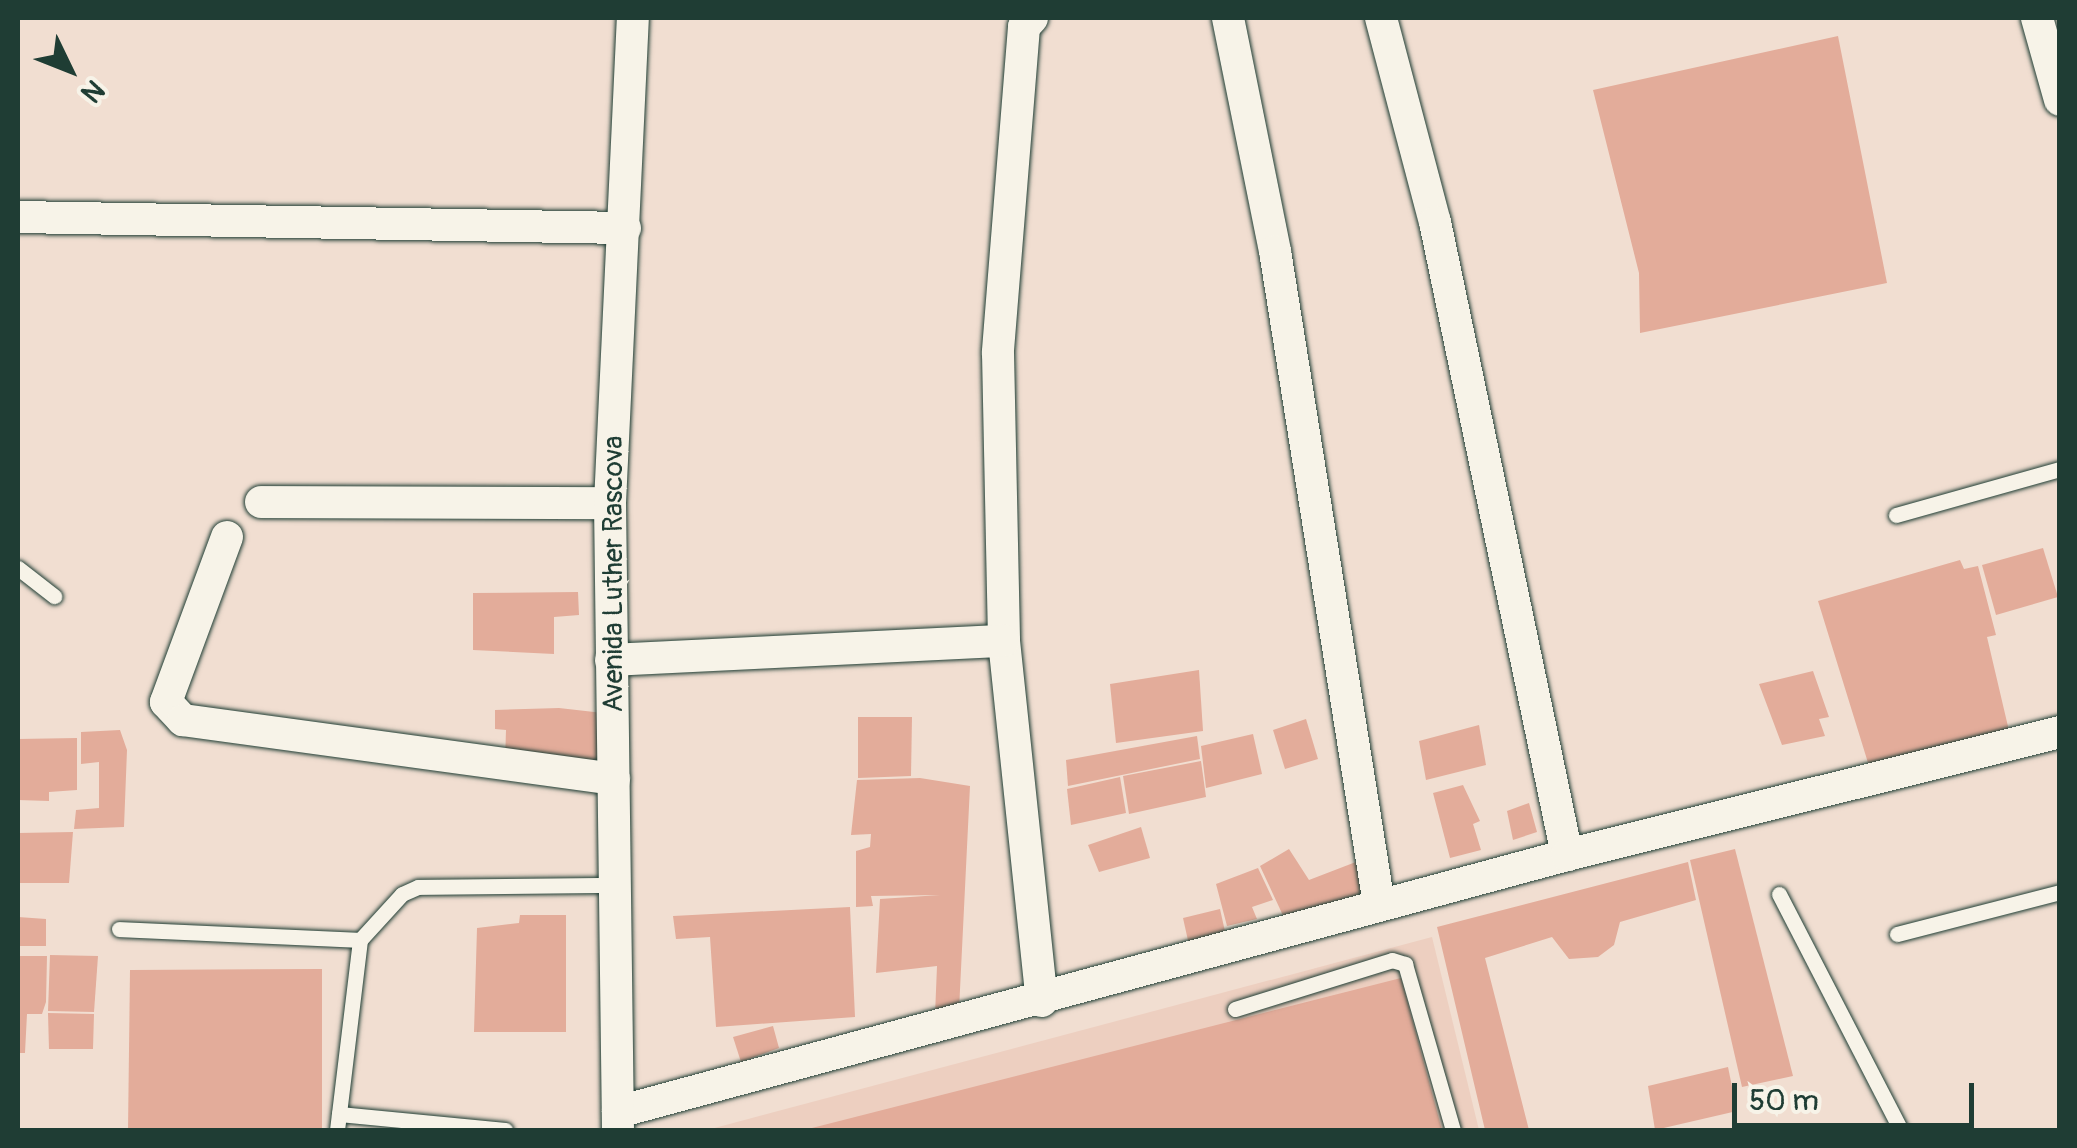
<!DOCTYPE html>
<html>
<head>
<meta charset="utf-8">
<style>
	body { margin:0 }
	#map { position:relative; width:2077px; height:1148px; overflow:hidden; background:#f1ded1; font-family:Pangolin,sans-serif }
	div>[style] { position:absolute }
	.built>* { inset:0; background:#edcfc0 }
	.building>* { inset:0; background:#e3ac9a }
	.roads { filter:drop-shadow(0 0 2px #1f3d34) drop-shadow(0 0 2px #1f3d34) }
	.lane>* { height:15px; margin:-7.5px; padding:0 7.5px; transform-origin:7.5px; border-radius:7.5px; background:#f7f3e8 }
	.street>* { height:32px; margin:-16px; padding:0 16px; transform-origin:16px; border-radius:16px; background:#f7f3e8 }
	span { translate:-50% -50%; white-space:nowrap; text-align:center; line-height:1.15; -webkit-text-stroke:8px #f7f3e8; paint-order:stroke }
	.street-label { font-size:28px; color:#1f3d34 }
	.frame { position:absolute; inset:0; border:20px solid #1f3d34; pointer-events:none }
	.north { position:absolute; left:20px; top:20px; width:100px; height:100px; -webkit-text-stroke:8px #f7f3e8; paint-order:stroke; rotate:133deg; font-size:28px; font-weight:700; line-height:40px; text-align:center; color:#1f3d34 }
	.north::after { content:''; display:block; margin:auto; width:35px; height:45px; background:#1f3d34; clip-path:polygon(50% 0,100% 100%,50% 72%,0 100%) }
	.scale { position:absolute; left:1732px; top:1083px; width:242px; height:45px; box-sizing:border-box; border:5px solid #1f3d34; border-top:0; padding-left:12px; font-size:30px; line-height:35px; white-space:nowrap; color:#1f3d34; -webkit-text-stroke:8px #f7f3e8; paint-order:stroke }
</style>
</head>
<body>
<div id="map">
	<div class="built">
		<div style="clip-path:polygon(1432px 937px,1479px 1130px,707px 1130px)"></div>
	</div>
	<div class="building">
		<div style="clip-path:polygon(1838px 36px,1887px 283px,1640px 333px,1639px 273px,1593px 90px)"></div>
		<div style="clip-path:polygon(2043px 548px,2058px 597px,1996px 615px,1982px 565px)"></div>
		<div style="clip-path:polygon(1960px 560px,1964px 569px,1978px 566px,1996px 635px,1987px 637px,2010px 735px,1869px 766px,1818px 601px)"></div>
		<div style="clip-path:polygon(578px 592px,579px 615px,554px 617px,554px 654px,473px 650px,473px 593px)"></div>
		<div style="clip-path:polygon(1199px 670px,1203px 731px,1116px 743px,1110px 684px)"></div>
		<div style="clip-path:polygon(1813px 671px,1829px 717px,1819px 719px,1825px 736px,1782px 745px,1759px 684px)"></div>
		<div style="clip-path:polygon(559px 708px,603px 713px,601px 760px,505px 762px,506px 730px,495px 729px,495px 710px)"></div>
		<div style="clip-path:polygon(858px 717px,912px 717px,911px 776px,858px 778px)"></div>
		<div style="clip-path:polygon(1306px 719px,1318px 759px,1285px 769px,1273px 730px)"></div>
		<div style="clip-path:polygon(1479px 725px,1486px 765px,1426px 780px,1419px 741px)"></div>
		<div style="clip-path:polygon(120px 730px,127px 750px,124px 827px,74px 829px,76px 810px,99px 808px,99px 762px,81px 764px,81px 732px)"></div>
		<div style="clip-path:polygon(1253px 734px,1262px 774px,1206px 788px,1201px 746px)"></div>
		<div style="clip-path:polygon(1197px 736px,1200px 759px,1068px 786px,1066px 760px)"></div>
		<div style="clip-path:polygon(77px 738px,77px 790px,49px 792px,49px 801px,18px 800px,18px 739px)"></div>
		<div style="clip-path:polygon(1201px 761px,1206px 797px,1129px 814px,1123px 776px)"></div>
		<div style="clip-path:polygon(1120px 777px,1126px 813px,1071px 825px,1067px 789px)"></div>
		<div style="clip-path:polygon(920px 778px,970px 786px,959px 1010px,935px 1015px,937px 966px,876px 973px,880px 899px,940px 895px,871px 896px,873px 906px,856px 907px,856px 851px,870px 847px,871px 834px,851px 835px,857px 780px)"></div>
		<div style="clip-path:polygon(1463px 785px,1480px 821px,1473px 824px,1481px 850px,1450px 858px,1433px 793px)"></div>
		<div style="clip-path:polygon(1529px 803px,1537px 832px,1513px 840px,1507px 811px)"></div>
		<div style="clip-path:polygon(1141px 827px,1150px 858px,1099px 872px,1088px 845px)"></div>
		<div style="clip-path:polygon(73px 832px,69px 883px,18px 883px,18px 833px)"></div>
		<div style="clip-path:polygon(1289px 849px,1309px 880px,1361px 860px,1364px 902px,1286px 922px,1260px 866px)"></div>
		<div style="clip-path:polygon(1735px 849px,1793px 1076px,1742px 1087px,1690px 860px)"></div>
		<div style="clip-path:polygon(1688px 862px,1696px 900px,1620px 922px,1614px 945px,1598px 957px,1569px 959px,1552px 937px,1485px 958px,1529px 1130px,1485px 1130px,1437px 927px)"></div>
		<div style="clip-path:polygon(1258px 868px,1273px 900px,1252px 907px,1257px 919px,1227px 926px,1216px 884px)"></div>
		<div style="clip-path:polygon(850px 907px,855px 1017px,716px 1027px,710px 937px,676px 939px,673px 916px)"></div>
		<div style="clip-path:polygon(1220px 909px,1226px 936px,1189px 945px,1183px 918px)"></div>
		<div style="clip-path:polygon(520px 915px,566px 915px,566px 1032px,474px 1032px,477px 928px,519px 923px)"></div>
		<div style="clip-path:polygon(18px 917px,46px 919px,46px 946px,18px 946px)"></div>
		<div style="clip-path:polygon(50px 955px,98px 956px,94px 1012px,48px 1011px)"></div>
		<div style="clip-path:polygon(18px 956px,47px 956px,46px 1002px,42px 1014px,27px 1014px,25px 1053px,18px 1053px)"></div>
		<div style="clip-path:polygon(322px 969px,322px 1130px,128px 1130px,130px 970px)"></div>
		<div style="clip-path:polygon(1401px 978px,1442px 1130px,808px 1130px,808px 1129px)"></div>
		<div style="clip-path:polygon(48px 1013px,94px 1014px,93px 1049px,49px 1049px)"></div>
		<div style="clip-path:polygon(773px 1026px,779px 1048px,741px 1062px,733px 1037px)"></div>
		<div style="clip-path:polygon(1728px 1067px,1737px 1111px,1655px 1130px,1648px 1086px)"></div>
	</div>
	<div class="roads">
		<div class="lane">
			<div style="left:1896px;top:515px;width:170px;rotate:-15.7deg"></div>
			<div style="left:18px;top:568px;width:46px;rotate:37.9deg"></div>
			<div style="left:1779px;top:894px;width:266px;rotate:62.7deg"></div>
			<div style="left:119px;top:929px;width:241px;rotate:2.6deg"></div>
			<div style="left:1897px;top:934px;width:168px;rotate:-14.4deg"></div>
			<div style="left:1235px;top:1009px;width:164px;rotate:-17.3deg"></div>
			<div style="left:1392px;top:960px;width:14px;rotate:17deg"></div>
			<div style="left:1405px;top:964px;width:173px;rotate:73.9deg"></div>
			<div style="left:339px;top:1114px;width:167px;rotate:5.5deg"></div>
			<div style="left:337px;top:1130px;width:191px;rotate:-83.1deg"></div>
			<div style="left:360px;top:940px;width:62px;rotate:-47.6deg"></div>
			<div style="left:402px;top:894px;width:17px;rotate:-24deg"></div>
			<div style="left:418px;top:887px;width:197px;rotate:-0.6deg"></div>
		</div>
		<div class="street">
			<div style="left:1032px;top:18px;width:12px;rotate:132deg"></div>
			<div style="left:1024px;top:27px;width:327px;rotate:94.6deg"></div>
			<div style="left:998px;top:353px;width:288px;rotate:88.8deg"></div>
			<div style="left:1004px;top:641px;width:362px;rotate:84deg"></div>
			<div style="left:1228px;top:18px;width:238px;rotate:78.6deg"></div>
			<div style="left:1275px;top:251px;width:662px;rotate:80.96deg"></div>
			<div style="left:1381px;top:18px;width:211px;rotate:75.2deg"></div>
			<div style="left:1435px;top:222px;width:647px;rotate:78.22deg"></div>
			<div style="left:2037px;top:18px;width:85px;rotate:74.3deg"></div>
			<div style="left:18px;top:217px;width:607px;rotate:1.04deg"></div>
			<div style="left:261px;top:502px;width:349px;rotate:0.2deg"></div>
			<div style="left:227px;top:537px;width:176px;rotate:110.3deg"></div>
			<div style="left:166px;top:702px;width:25px;rotate:47deg"></div>
			<div style="left:183px;top:720px;width:435px;rotate:7.8deg"></div>
			<div style="left:611px;top:660px;width:393px;rotate:-2.8deg"></div>
			<div style="left:618px;top:1112px;width:983px;rotate:-15.15deg"></div>
			<div style="left:1567px;top:855px;width:508px;rotate:-14.01deg"></div>
			<div style="left:618px;top:1130px;width:627px;rotate:-90.73deg"></div>
			<div style="left:610px;top:503px;width:486px;rotate:-87.3deg"></div>
		</div>
	</div>
	<div class="street-label">
		<span style="left:614px;top:574px;rotate:-90deg">Avenida Luther Rascova</span>
	</div>
	<div class="frame"></div>
	<div class="north">N</div>
	<div class="scale">50 m</div>
</div>
</body>
</html>
